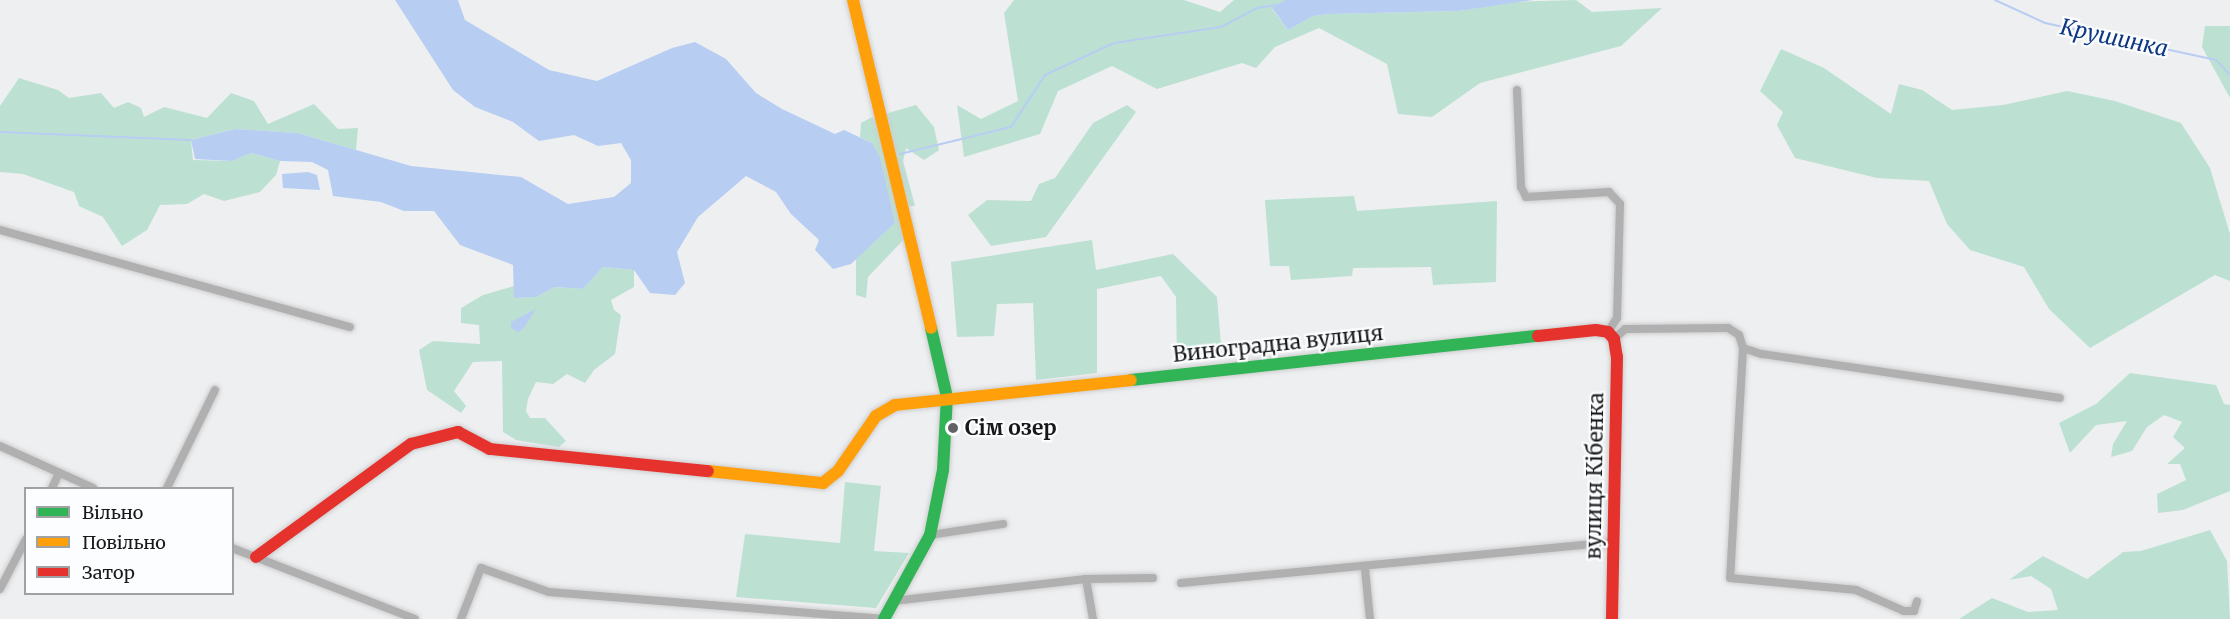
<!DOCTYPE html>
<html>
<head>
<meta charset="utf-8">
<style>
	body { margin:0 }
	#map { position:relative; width:2230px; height:619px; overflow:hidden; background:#eeeff1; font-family:Merriweather,serif }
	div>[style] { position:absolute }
	.green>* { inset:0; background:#bce1d2 }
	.water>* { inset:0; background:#b7cdf2 }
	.stream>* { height:2px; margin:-1px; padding:0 1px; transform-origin:1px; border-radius:1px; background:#b7cdf2 }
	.roads { filter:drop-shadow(0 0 2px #cdcdce) drop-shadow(0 0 2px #cdcdce) }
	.street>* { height:8px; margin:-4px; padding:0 4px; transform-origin:4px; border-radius:4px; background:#b0b0b0 }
	.fast>* { height:12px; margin:-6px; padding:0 6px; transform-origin:6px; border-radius:6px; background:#30b455 }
	.slow>* { height:12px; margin:-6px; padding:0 6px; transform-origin:6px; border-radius:6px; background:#ff9f0a }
	.jam>* { height:12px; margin:-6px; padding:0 6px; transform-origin:6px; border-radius:6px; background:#e5322d }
	.dots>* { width:16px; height:16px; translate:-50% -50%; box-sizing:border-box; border:3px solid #fbfdff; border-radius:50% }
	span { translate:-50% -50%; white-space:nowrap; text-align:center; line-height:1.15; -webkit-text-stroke:4.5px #fbfdff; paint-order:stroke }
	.street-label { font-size:21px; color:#181819 }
	.poi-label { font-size:21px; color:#181819; font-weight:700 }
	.left { translate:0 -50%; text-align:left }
	.water-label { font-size:22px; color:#0f3882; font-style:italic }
	.legend { position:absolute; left:24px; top:487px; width:210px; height:108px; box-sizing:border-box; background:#fbfdff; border:2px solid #a0a1a3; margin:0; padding:8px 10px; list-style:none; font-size:18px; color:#181819 }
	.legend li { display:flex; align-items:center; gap:12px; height:30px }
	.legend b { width:30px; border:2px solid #a0a1a3 }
</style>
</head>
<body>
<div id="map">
	<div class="green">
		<div style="clip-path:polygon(1014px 0,1184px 0,1220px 12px,1234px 0,1285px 0,1272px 9px,1288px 30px,1313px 16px,1329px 14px,1458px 11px,1511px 2px,1576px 0,1592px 12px,1662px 8px,1621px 46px,1480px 83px,1432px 117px,1398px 114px,1387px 64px,1319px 28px,1275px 47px,1256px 68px,1242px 63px,1157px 89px,1112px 66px,1058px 91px,1040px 134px,964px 157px,957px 105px,981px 119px,1018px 101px,1004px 13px)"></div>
		<div style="clip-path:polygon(2205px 26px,2230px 26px,2230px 98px,2202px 47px)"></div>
		<div style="clip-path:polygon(1781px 49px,1824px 68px,1891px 114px,1899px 84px,1922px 90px,1952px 110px,2003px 105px,2067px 91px,2115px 101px,2181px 123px,2210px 168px,2230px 234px,2230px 281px,2215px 275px,2090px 348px,2049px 309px,2024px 267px,1970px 250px,1947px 224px,1929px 181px,1877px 178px,1795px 158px,1777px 125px,1783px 112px,1760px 91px)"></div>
		<div style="clip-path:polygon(19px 78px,58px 90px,69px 98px,101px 93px,114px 108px,128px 102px,141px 108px,144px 117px,164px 107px,207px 118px,231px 93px,254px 101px,268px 124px,314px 104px,338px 129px,358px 128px,356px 150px,298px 133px,235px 129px,191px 140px,193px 160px,232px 161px,251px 153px,280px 161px,276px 175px,260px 192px,224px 201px,204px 194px,187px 204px,160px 205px,147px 230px,122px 246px,103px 217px,79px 206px,74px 192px,23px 174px,0 172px,0 106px)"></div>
		<div style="clip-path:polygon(916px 105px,934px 127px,939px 150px,924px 160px,906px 148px,903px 161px,915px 206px,909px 206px,885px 114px)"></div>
		<div style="clip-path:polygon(1127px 105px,1136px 112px,1046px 237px,991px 246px,968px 215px,987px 200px,1031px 201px,1039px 184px,1055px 178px,1093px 123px)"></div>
		<div style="clip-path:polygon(872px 117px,877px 119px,908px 235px,868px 277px,866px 298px,856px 295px,856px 259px,895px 223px,872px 143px,860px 137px,861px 123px)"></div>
		<div style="clip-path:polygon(1354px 196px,1357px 211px,1497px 201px,1496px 282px,1433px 285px,1431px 267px,1353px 268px,1352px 276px,1291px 280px,1289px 266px,1270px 266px,1265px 200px)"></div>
		<div style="clip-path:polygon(1092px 240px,1096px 270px,1173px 254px,1217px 297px,1222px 356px,1177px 362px,1176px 297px,1161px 276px,1097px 289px,1097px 373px,1036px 380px,1033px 303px,997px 304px,994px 336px,957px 337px,951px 262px)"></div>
		<div style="clip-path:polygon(603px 267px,634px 270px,634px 287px,611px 300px,614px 310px,621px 315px,615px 354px,594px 370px,585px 383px,567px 374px,553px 384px,536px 382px,528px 399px,526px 411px,530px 418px,545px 418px,566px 441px,559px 447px,516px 440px,503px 432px,502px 361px,473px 362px,454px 391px,466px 406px,461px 413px,427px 390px,419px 350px,433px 341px,480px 344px,479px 325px,461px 323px,461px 308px,483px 295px,514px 286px,514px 298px,536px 297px,555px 287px,583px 289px)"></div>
		<div style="clip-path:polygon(2130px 373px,2216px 385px,2224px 404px,2230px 405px,2230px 491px,2183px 510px,2158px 513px,2157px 494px,2186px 480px,2180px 464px,2167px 464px,2185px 448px,2173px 437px,2182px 422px,2164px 415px,2147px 427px,2132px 451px,2111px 457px,2113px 444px,2127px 421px,2096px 425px,2070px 453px,2059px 423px,2096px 404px)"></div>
		<div style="clip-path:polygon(845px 482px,881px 486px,874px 551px,909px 553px,876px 608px,736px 597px,745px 534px,840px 543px)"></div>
		<div style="clip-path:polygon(2210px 530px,2227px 561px,2230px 619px,1959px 619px,1992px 598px,2028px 612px,2058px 610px,2051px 589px,2031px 576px,2009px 580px,2043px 556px,2087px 579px,2123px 552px,2141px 551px)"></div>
	</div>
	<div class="water">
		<div style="clip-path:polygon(395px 0,458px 0,465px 20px,549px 70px,597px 81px,672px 48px,695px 42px,726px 59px,756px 93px,782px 109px,835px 134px,844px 130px,872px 143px,880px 158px,895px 223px,851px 264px,833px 269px,815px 250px,819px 240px,791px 214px,776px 192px,746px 176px,698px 217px,677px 252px,685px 283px,675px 295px,650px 293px,634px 270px,603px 267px,583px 289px,555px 287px,536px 297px,514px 298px,513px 265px,460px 245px,434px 211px,404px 211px,381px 202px,333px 196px,328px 170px,312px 162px,280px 161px,251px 153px,232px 161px,195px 159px,191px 140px,235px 129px,298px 133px,411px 166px,521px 177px,568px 204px,614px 197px,631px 183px,631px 160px,621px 143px,598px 146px,574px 135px,539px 141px,513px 122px,475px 107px,453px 90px)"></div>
		<div style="clip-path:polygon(1285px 0,1533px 0,1458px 11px,1329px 14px,1313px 16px,1288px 30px,1272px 8px)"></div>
		<div style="clip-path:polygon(308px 172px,317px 175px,320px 190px,283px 188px,282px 174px)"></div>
		<div style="clip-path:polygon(536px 309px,524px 328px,518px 332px,511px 328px,511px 322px)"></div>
	</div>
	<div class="stream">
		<div style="left:1995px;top:0;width:55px;rotate:24.7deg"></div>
		<div style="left:2045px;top:23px;width:175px;rotate:12.2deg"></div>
		<div style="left:2216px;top:60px;width:21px;rotate:47deg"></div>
		<div style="left:0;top:132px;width:191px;rotate:2.4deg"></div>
		<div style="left:900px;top:154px;width:114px;rotate:-13.7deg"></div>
		<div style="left:1011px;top:127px;width:62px;rotate:-56.8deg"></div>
		<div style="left:1045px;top:75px;width:76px;rotate:-24.9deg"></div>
		<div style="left:1114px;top:43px;width:108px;rotate:-8.5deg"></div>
		<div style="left:1221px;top:27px;width:41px;rotate:-27.8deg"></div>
		<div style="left:1257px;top:8px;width:24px;rotate:-9deg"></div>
	</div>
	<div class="roads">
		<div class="street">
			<div style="left:1517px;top:90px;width:97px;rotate:87.6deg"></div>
			<div style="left:1521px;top:187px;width:11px;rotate:63deg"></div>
			<div style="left:1526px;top:197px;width:83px;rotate:-3.4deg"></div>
			<div style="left:1609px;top:192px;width:16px;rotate:47deg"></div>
			<div style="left:1620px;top:204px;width:114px;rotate:91.5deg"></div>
			<div style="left:1617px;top:318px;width:17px;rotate:123deg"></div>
			<div style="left:0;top:230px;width:363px;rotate:15.5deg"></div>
			<div style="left:1614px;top:339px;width:15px;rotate:-42deg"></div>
			<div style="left:1625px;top:329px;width:103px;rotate:-0.6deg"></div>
			<div style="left:1728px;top:328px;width:13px;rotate:32deg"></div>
			<div style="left:1739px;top:335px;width:14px;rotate:73deg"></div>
			<div style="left:1743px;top:348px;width:20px;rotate:18deg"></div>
			<div style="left:1762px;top:354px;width:301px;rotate:8.4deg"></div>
			<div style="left:1743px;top:348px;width:230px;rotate:93.2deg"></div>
			<div style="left:1730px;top:578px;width:127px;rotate:5.4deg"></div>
			<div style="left:1856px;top:590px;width:52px;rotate:23.6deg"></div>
			<div style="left:1904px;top:611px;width:10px"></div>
			<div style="left:1914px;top:611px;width:10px;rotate:-73deg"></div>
			<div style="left:0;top:446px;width:102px;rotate:24.3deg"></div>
			<div style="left:52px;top:488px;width:17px;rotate:-65deg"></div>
			<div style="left:167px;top:488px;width:109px;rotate:-63.9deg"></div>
			<div style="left:930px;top:535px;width:74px;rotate:-8.6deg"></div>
			<div style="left:232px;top:548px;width:196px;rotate:21.2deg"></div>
			<div style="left:1365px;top:569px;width:50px;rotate:84.3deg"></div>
			<div style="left:1086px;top:579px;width:41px;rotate:80.1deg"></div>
			<div style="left:1181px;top:583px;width:434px;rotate:-5.4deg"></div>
			<div style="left:0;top:589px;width:56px;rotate:-62.5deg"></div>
			<div style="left:893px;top:601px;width:194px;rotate:-6.5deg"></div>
			<div style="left:1086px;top:579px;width:67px;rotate:-0.9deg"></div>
			<div style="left:461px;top:619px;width:55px;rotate:-68.6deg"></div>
			<div style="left:481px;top:568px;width:72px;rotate:19.4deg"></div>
			<div style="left:549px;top:592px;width:333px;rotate:4.6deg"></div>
		</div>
		<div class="fast">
			<div style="left:1131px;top:380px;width:409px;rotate:-6.2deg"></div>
			<div style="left:884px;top:619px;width:96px;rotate:-61.3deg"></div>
			<div style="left:930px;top:535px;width:66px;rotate:-78.7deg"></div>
			<div style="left:943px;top:470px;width:73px;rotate:-86.9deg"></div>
			<div style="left:947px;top:397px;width:71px;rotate:-103.1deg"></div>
		</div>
		<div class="slow">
			<div style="left:853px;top:0;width:337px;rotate:76.6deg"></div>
			<div style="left:708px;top:471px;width:116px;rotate:6deg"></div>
			<div style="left:823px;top:483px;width:19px;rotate:-39deg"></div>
			<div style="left:838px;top:471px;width:67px;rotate:-55.4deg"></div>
			<div style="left:876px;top:416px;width:22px;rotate:-30deg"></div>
			<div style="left:895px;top:405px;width:237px;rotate:-6deg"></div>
		</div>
		<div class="jam">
			<div style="left:1538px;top:336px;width:58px;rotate:-5.9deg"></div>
			<div style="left:1596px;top:330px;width:12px;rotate:9deg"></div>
			<div style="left:1608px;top:332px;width:9px;rotate:49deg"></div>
			<div style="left:1614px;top:339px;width:18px;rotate:81deg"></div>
			<div style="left:1617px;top:357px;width:262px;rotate:91.1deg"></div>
			<div style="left:256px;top:557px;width:192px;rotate:-36.1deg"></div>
			<div style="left:411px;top:444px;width:49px;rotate:-14.3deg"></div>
			<div style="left:458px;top:432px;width:36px;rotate:28deg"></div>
			<div style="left:490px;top:449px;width:219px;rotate:5.8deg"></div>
		</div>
	</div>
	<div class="dots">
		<div style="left:953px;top:428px;background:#636365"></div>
	</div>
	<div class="street-label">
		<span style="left:1278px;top:344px;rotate:-6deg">Виноградна вулиця</span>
		<span style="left:1595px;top:476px;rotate:-89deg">вулиця Кібенка</span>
	</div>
	<div class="poi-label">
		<span class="left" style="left:965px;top:428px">Сім озер</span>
	</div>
	<div class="water-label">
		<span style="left:2114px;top:38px;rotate:12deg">Крушинка</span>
	</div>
	<ul class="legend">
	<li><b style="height:8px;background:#30b455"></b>Вільно</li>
	<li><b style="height:8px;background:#ff9f0a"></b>Повільно</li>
	<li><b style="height:8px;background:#e5322d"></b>Затор</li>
	</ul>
</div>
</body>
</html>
